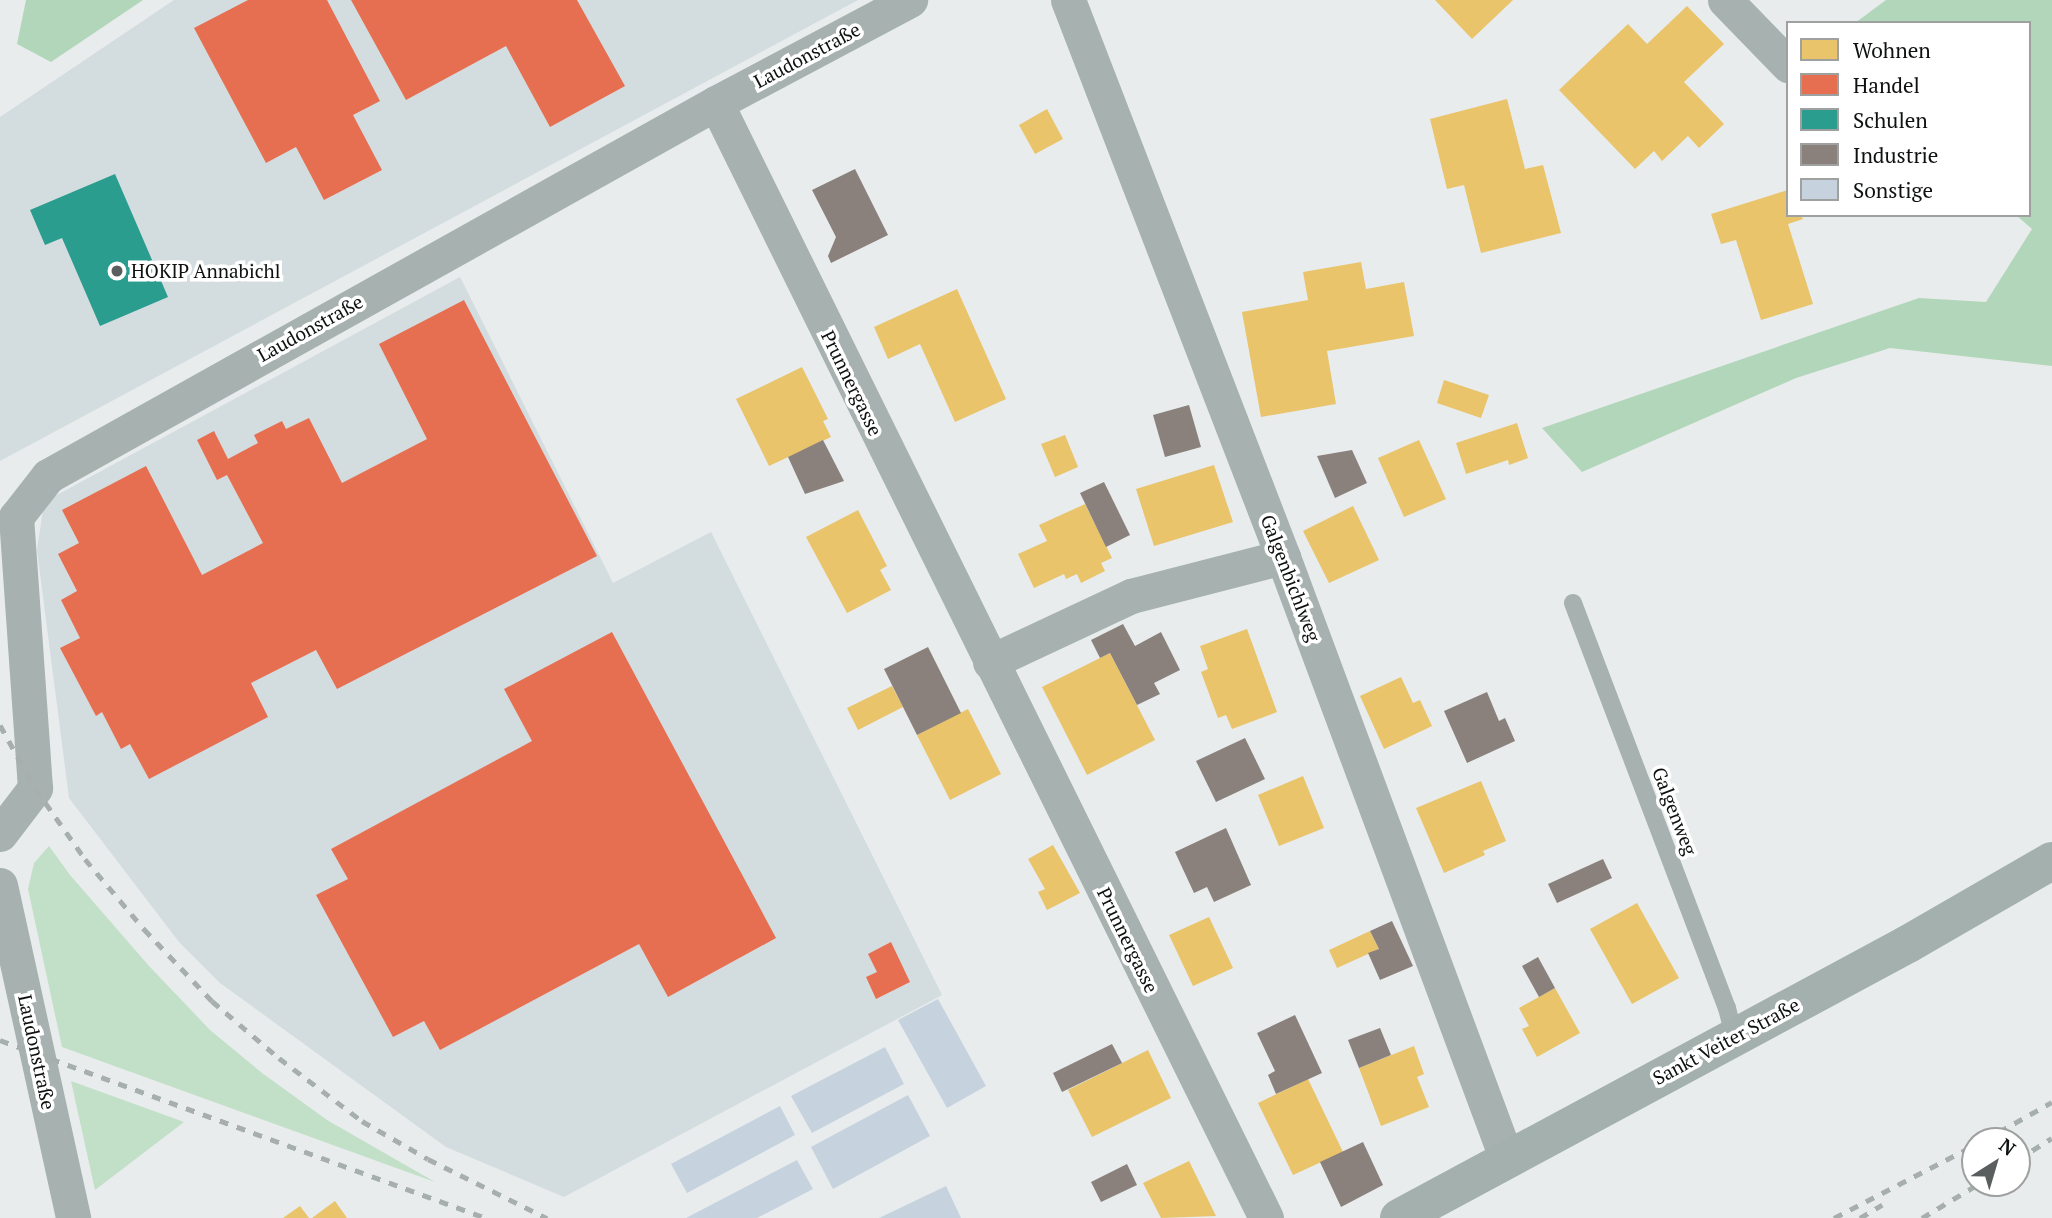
<!DOCTYPE html>
<html>
<head>
<meta charset="utf-8">
<style>
	body { margin:0 }
	#map { position:relative; width:2052px; height:1218px; overflow:hidden; background:#e8eced; font-family:"PT Serif",serif }
	div>[style] { position:absolute }
	.built>* { inset:0; background:#d3dcdf }
	.green>* { inset:0; background:#c2dfc7 }
	.forest>* { inset:0; background:#b2d6b9 }
	.homes>* { inset:0; background:#e9c46a }
	.shops>* { inset:0; background:#e76f51 }
	.schools>* { inset:0; background:#2a9d8f }
	.industry>* { inset:0; background:#8a817c }
	.building>* { inset:0; background:#c6d3df }
	.service>* { height:18px; margin:-9px; padding:0 9px; transform-origin:9px; border-radius:9px; background:#a6b1b0 }
	.minor>* { height:35px; margin:-17.5px; padding:0 17.5px; transform-origin:17.5px; border-radius:17.5px; background:#a6b1b0 }
	.secondary>* { height:38px; margin:-19px; padding:0 19px; transform-origin:19px; border-radius:19px; background:#a3b0ae }
	.rail>* { height:5px; margin-top:-2.5px; transform-origin:0; background:repeating-linear-gradient(90deg,#a7afad 0 9px,transparent 0 18px) }
	.dots>* { width:19px; height:19px; translate:-50% -50%; box-sizing:border-box; border:4px solid #fff; border-radius:50% }
	span { translate:-50% -50%; white-space:nowrap; text-align:center; line-height:1.15; -webkit-text-stroke:7px #fff; paint-order:stroke }
	.street-label { font-size:19px; color:#0f1111 }
	.poi-label { font-size:19px; color:#0f1111 }
	.left { translate:0 -50%; text-align:left }
	.legend { position:absolute; left:1786px; top:21px; width:245px; height:196px; box-sizing:border-box; background:#fff; border:2px solid #9fa0a0; margin:0; padding:9px 12px; list-style:none; font-size:21px; color:#0f1111 }
	.legend li { display:flex; align-items:center; gap:14px; height:35px }
	.legend b { width:35px; border:2px solid #9fa0a0 }
	.north { position:absolute; left:1961px; top:1127px; width:70px; height:70px; box-sizing:border-box; background:#fff; border:2px solid #9fa0a0; border-radius:50%; rotate:37deg; font-size:19px; font-weight:700; line-height:28px; text-align:center; color:#0f1111 }
	.north::after { content:''; display:block; margin:auto; width:24px; height:32px; background:#5b5e5e; clip-path:polygon(50% 0,100% 100%,50% 72%,0 100%) }
</style>
</head>
<body>
<div id="map">
	<div class="built">
		<div style="clip-path:polygon(174px 0,858px 0,0 461px,0 117px)"></div>
		<div style="clip-path:polygon(460px 277px,613px 583px,711px 532px,942px 995px,564px 1197px,446px 1147px,220px 983px,179px 942px,69px 798px,37px 550px,44px 502px)"></div>
	</div>
	<div class="green">
		<div style="clip-path:polygon(49px 846px,70px 875px,149px 966px,210px 1030px,262px 1073px,327px 1120px,435px 1182px,62px 1047px,28px 889px,34px 863px)"></div>
		<div style="clip-path:polygon(71px 1081px,184px 1122px,95px 1190px)"></div>
	</div>
	<div class="forest">
		<div style="clip-path:polygon(26px 0,143px 0,51px 62px,17px 44px)"></div>
		<div style="clip-path:polygon(1886px 0,2052px 0,2052px 366px,1890px 348px,1796px 378px,1582px 472px,1542px 428px,1919px 298px,1986px 302px,2032px 229px,2016px 215px,2029px 215px,2029px 23px,1855px 23px)"></div>
	</div>
	<div class="homes">
		<div style="clip-path:polygon(1435px 0,1513px 0,1472px 39px)"></div>
		<div style="clip-path:polygon(1687px 6px,1724px 44px,1684px 82px,1724px 124px,1699px 148px,1688px 136px,1662px 161px,1654px 151px,1635px 169px,1559px 90px,1628px 24px,1647px 44px)"></div>
		<div style="clip-path:polygon(1507px 99px,1525px 169px,1543px 165px,1561px 233px,1481px 253px,1464px 185px,1447px 189px,1430px 119px)"></div>
		<div style="clip-path:polygon(1047px 109px,1063px 139px,1035px 154px,1019px 125px)"></div>
		<div style="clip-path:polygon(1788px 190px,1788px 215px,1801px 215px,1803px 219px,1788px 224px,1813px 304px,1761px 320px,1736px 240px,1721px 244px,1711px 214px)"></div>
		<div style="clip-path:polygon(1361px 262px,1366px 289px,1404px 282px,1414px 336px,1327px 351px,1336px 404px,1261px 417px,1242px 312px,1308px 300px,1303px 272px)"></div>
		<div style="clip-path:polygon(957px 289px,1006px 399px,955px 422px,920px 344px,888px 359px,874px 327px)"></div>
		<div style="clip-path:polygon(802px 367px,828px 419px,823px 421px,831px 437px,769px 466px,736px 399px)"></div>
		<div style="clip-path:polygon(1444px 380px,1489px 395px,1481px 418px,1437px 403px)"></div>
		<div style="clip-path:polygon(1517px 423px,1528px 458px,1509px 465px,1508px 460px,1466px 474px,1456px 443px)"></div>
		<div style="clip-path:polygon(1065px 435px,1078px 467px,1055px 477px,1041px 444px)"></div>
		<div style="clip-path:polygon(1419px 440px,1446px 499px,1404px 517px,1378px 458px)"></div>
		<div style="clip-path:polygon(1214px 465px,1233px 522px,1154px 546px,1136px 489px)"></div>
		<div style="clip-path:polygon(1085px 504px,1112px 558px,1101px 563px,1105px 571px,1081px 583px,1077px 574px,1066px 579px,1064px 574px,1034px 588px,1018px 554px,1047px 541px,1039px 525px)"></div>
		<div style="clip-path:polygon(1353px 506px,1379px 560px,1329px 583px,1303px 531px)"></div>
		<div style="clip-path:polygon(858px 510px,887px 566px,880px 570px,891px 590px,847px 613px,806px 537px)"></div>
		<div style="clip-path:polygon(1247px 629px,1277px 712px,1232px 729px,1226px 715px,1218px 718px,1201px 672px,1208px 669px,1200px 646px)"></div>
		<div style="clip-path:polygon(1110px 653px,1155px 740px,1087px 775px,1042px 687px)"></div>
		<div style="clip-path:polygon(1401px 677px,1413px 703px,1420px 700px,1432px 726px,1384px 749px,1360px 696px)"></div>
		<div style="clip-path:polygon(892px 686px,903px 707px,858px 730px,847px 708px)"></div>
		<div style="clip-path:polygon(968px 709px,1001px 774px,950px 800px,917px 735px)"></div>
		<div style="clip-path:polygon(1303px 776px,1324px 828px,1279px 846px,1258px 795px)"></div>
		<div style="clip-path:polygon(1481px 781px,1506px 841px,1483px 851px,1485px 855px,1444px 873px,1416px 808px)"></div>
		<div style="clip-path:polygon(1053px 845px,1080px 893px,1047px 910px,1038px 892px,1045px 889px,1028px 859px)"></div>
		<div style="clip-path:polygon(1637px 903px,1679px 978px,1632px 1004px,1590px 929px)"></div>
		<div style="clip-path:polygon(1209px 917px,1233px 968px,1193px 986px,1169px 935px)"></div>
		<div style="clip-path:polygon(1370px 931px,1379px 949px,1337px 968px,1329px 950px)"></div>
		<div style="clip-path:polygon(1555px 988px,1580px 1033px,1537px 1057px,1522px 1029px,1529px 1026px,1519px 1008px)"></div>
		<div style="clip-path:polygon(1414px 1046px,1424px 1074px,1417px 1077px,1429px 1107px,1381px 1126px,1359px 1068px)"></div>
		<div style="clip-path:polygon(1148px 1050px,1171px 1098px,1092px 1137px,1068px 1090px)"></div>
		<div style="clip-path:polygon(1308px 1079px,1343px 1152px,1293px 1175px,1258px 1103px)"></div>
		<div style="clip-path:polygon(1189px 1161px,1216px 1216px,1161px 1218px,1143px 1183px)"></div>
		<div style="clip-path:polygon(335px 1201px,347px 1218px,312px 1218px)"></div>
		<div style="clip-path:polygon(300px 1206px,309px 1218px,283px 1218px)"></div>
	</div>
	<div class="shops">
		<div style="clip-path:polygon(248px 0,327px 0,380px 101px,353px 115px,382px 170px,324px 200px,296px 147px,266px 163px,194px 28px)"></div>
		<div style="clip-path:polygon(351px 0,577px 0,625px 86px,550px 127px,506px 46px,406px 100px)"></div>
		<div style="clip-path:polygon(464px 300px,597px 556px,337px 689px,316px 650px,251px 683px,268px 717px,149px 779px,130px 744px,121px 749px,102px 712px,96px 716px,60px 648px,80px 638px,61px 600px,77px 591px,58px 554px,79px 543px,62px 510px,146px 466px,202px 575px,263px 543px,227px 475px,217px 480px,197px 440px,214px 431px,228px 459px,258px 443px,254px 435px,282px 421px,286px 429px,309px 418px,342px 483px,427px 439px,379px 344px)"></div>
		<div style="clip-path:polygon(612px 632px,776px 938px,668px 997px,639px 944px,440px 1050px,424px 1021px,393px 1037px,316px 895px,348px 879px,331px 849px,532px 741px,504px 689px)"></div>
		<div style="clip-path:polygon(891px 942px,910px 982px,876px 999px,866px 977px,877px 972px,868px 954px)"></div>
	</div>
	<div class="schools">
		<div style="clip-path:polygon(115px 174px,168px 297px,100px 326px,62px 238px,45px 245px,30px 210px)"></div>
	</div>
	<div class="industry">
		<div style="clip-path:polygon(855px 169px,888px 235px,831px 263px,828px 256px,836px 237px,812px 190px)"></div>
		<div style="clip-path:polygon(1189px 405px,1201px 447px,1165px 457px,1153px 415px)"></div>
		<div style="clip-path:polygon(823px 440px,844px 481px,805px 494px,788px 457px)"></div>
		<div style="clip-path:polygon(1352px 450px,1367px 483px,1335px 498px,1317px 456px)"></div>
		<div style="clip-path:polygon(1104px 482px,1130px 535px,1106px 547px,1080px 493px)"></div>
		<div style="clip-path:polygon(1123px 624px,1135px 646px,1161px 632px,1180px 670px,1154px 683px,1160px 694px,1137px 705px,1110px 653px,1100px 658px,1091px 640px)"></div>
		<div style="clip-path:polygon(928px 647px,961px 713px,917px 735px,884px 669px)"></div>
		<div style="clip-path:polygon(1487px 692px,1499px 721px,1505px 718px,1515px 741px,1467px 763px,1444px 711px)"></div>
		<div style="clip-path:polygon(1245px 738px,1265px 779px,1216px 802px,1196px 761px)"></div>
		<div style="clip-path:polygon(1226px 828px,1251px 885px,1214px 902px,1207px 887px,1194px 893px,1175px 852px)"></div>
		<div style="clip-path:polygon(1603px 859px,1612px 878px,1557px 903px,1548px 884px)"></div>
		<div style="clip-path:polygon(1392px 921px,1413px 966px,1380px 980px,1368px 953px,1379px 949px,1370px 931px)"></div>
		<div style="clip-path:polygon(1538px 957px,1555px 988px,1539px 997px,1522px 966px)"></div>
		<div style="clip-path:polygon(1295px 1015px,1322px 1073px,1276px 1094px,1268px 1075px,1275px 1071px,1257px 1033px)"></div>
		<div style="clip-path:polygon(1380px 1028px,1391px 1055px,1359px 1068px,1348px 1040px)"></div>
		<div style="clip-path:polygon(1112px 1044px,1122px 1063px,1062px 1092px,1053px 1073px)"></div>
		<div style="clip-path:polygon(1363px 1142px,1383px 1185px,1341px 1207px,1320px 1162px)"></div>
		<div style="clip-path:polygon(1127px 1164px,1137px 1185px,1101px 1202px,1091px 1182px)"></div>
	</div>
	<div class="building">
		<div style="clip-path:polygon(938px 999px,986px 1086px,947px 1108px,898px 1020px)"></div>
		<div style="clip-path:polygon(885px 1047px,904px 1084px,812px 1133px,791px 1096px)"></div>
		<div style="clip-path:polygon(908px 1095px,930px 1136px,833px 1189px,811px 1147px)"></div>
		<div style="clip-path:polygon(780px 1106px,795px 1135px,687px 1193px,671px 1164px)"></div>
		<div style="clip-path:polygon(797px 1160px,813px 1189px,757px 1218px,686px 1218px)"></div>
		<div style="clip-path:polygon(946px 1186px,961px 1218px,879px 1218px)"></div>
	</div>
	<div class="service">
		<div style="left:1573px;top:603px;width:433px;rotate:69.2deg"></div>
		<div style="left:1727px;top:1008px;width:29px;rotate:76deg"></div>
	</div>
	<div class="minor">
		<div style="left:1068px;top:0;width:597px;rotate:68.89deg"></div>
		<div style="left:1283px;top:557px;width:643px;rotate:69.62deg"></div>
		<div style="left:1725px;top:0;width:91px;rotate:45.9deg"></div>
		<div style="left:716px;top:103px;width:1243px;rotate:63.74deg"></div>
		<div style="left:990px;top:662px;width:156px;rotate:-25.1deg"></div>
		<div style="left:1131px;top:596px;width:157px;rotate:-14.4deg"></div>
		<div style="left:0;top:834px;width:58px;rotate:-52.7deg"></div>
		<div style="left:35px;top:788px;width:272px;rotate:-94deg"></div>
		<div style="left:16px;top:517px;width:52px;rotate:-52deg"></div>
		<div style="left:48px;top:476px;width:765px;rotate:-29.18deg"></div>
		<div style="left:716px;top:103px;width:220px;rotate:-28deg"></div>
		<div style="left:0;top:885px;width:341px;rotate:77.6deg"></div>
	</div>
	<div class="secondary">
		<div style="left:1399px;top:1218px;width:578px;rotate:-28.29deg"></div>
		<div style="left:1908px;top:944px;width:166px;rotate:-30deg"></div>
	</div>
	<div class="rail">
		<div style="left:0;top:725px;width:72px;rotate:60.9deg"></div>
		<div style="left:35px;top:788px;width:87px;rotate:54.8deg"></div>
		<div style="left:85px;top:859px;width:92px;rotate:49.9deg"></div>
		<div style="left:144px;top:929px;width:99px;rotate:46.6deg"></div>
		<div style="left:212px;top:1001px;width:88px;rotate:40.4deg"></div>
		<div style="left:279px;top:1058px;width:104px;rotate:37.2deg"></div>
		<div style="left:362px;top:1121px;width:76px;rotate:29.9deg"></div>
		<div style="left:428px;top:1159px;width:133px;rotate:26.4deg"></div>
		<div style="left:0;top:1040px;width:518px;rotate:20.12deg"></div>
		<div style="left:1983px;top:1141px;width:79px;rotate:-29.5deg"></div>
		<div style="left:2017px;top:1160px;width:41px;rotate:-32.2deg"></div>
		<div style="left:1834px;top:1218px;width:159px;rotate:-27.4deg"></div>
		<div style="left:1860px;top:1218px;width:26px;rotate:-31deg"></div>
		<div style="left:1922px;top:1218px;width:68px;rotate:-31.1deg"></div>
	</div>
	<div class="dots">
		<div style="left:117px;top:271px;background:#5b5e5e"></div>
	</div>
	<div class="street-label">
		<span style="left:807px;top:55px;rotate:-28deg">Laudonstraße</span>
		<span style="left:310px;top:328px;rotate:-29deg">Laudonstraße</span>
		<span style="left:852px;top:383px;rotate:64deg">Prunnergasse</span>
		<span style="left:1291px;top:578px;rotate:69deg">Galgenbichlweg</span>
		<span style="left:1675px;top:811px;rotate:69deg">Galgenweg</span>
		<span style="left:1128px;top:940px;rotate:64deg">Prunnergasse</span>
		<span style="left:1726px;top:1041px;rotate:-28deg">Sankt Veiter Straße</span>
		<span style="left:37px;top:1052px;rotate:78deg">Laudonstraße</span>
	</div>
	<div class="poi-label">
		<span class="left" style="left:131px;top:271px">HOKIP Annabichl</span>
	</div>
	<ul class="legend">
	<li><b style="height:19px;background:#e9c46a"></b>Wohnen</li>
	<li><b style="height:19px;background:#e76f51"></b>Handel</li>
	<li><b style="height:19px;background:#2a9d8f"></b>Schulen</li>
	<li><b style="height:19px;background:#8a817c"></b>Industrie</li>
	<li><b style="height:19px;background:#c6d3df"></b>Sonstige</li>
	</ul>
	<div class="north">N</div>
</div>
</body>
</html>
